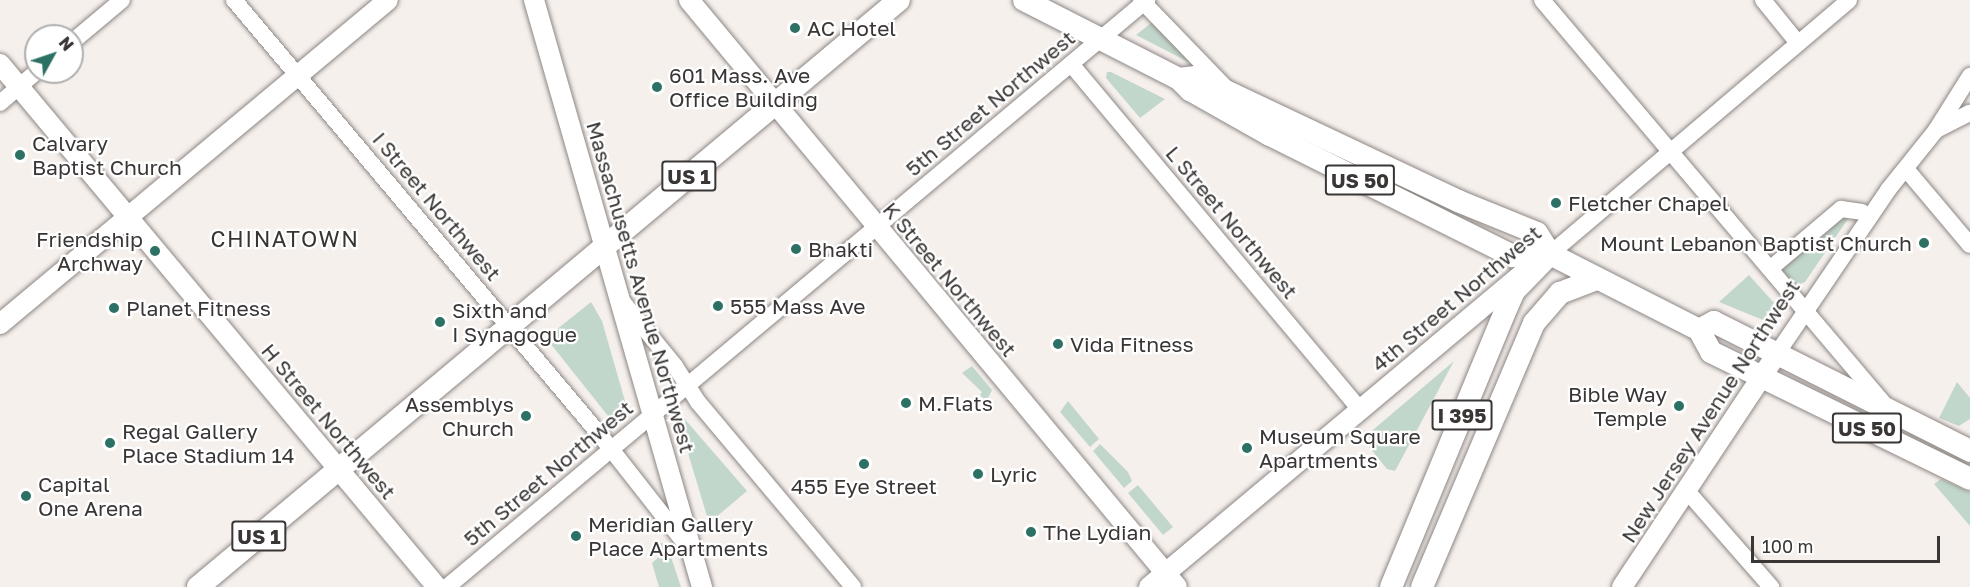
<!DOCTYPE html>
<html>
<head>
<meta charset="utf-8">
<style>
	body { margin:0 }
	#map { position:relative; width:1970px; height:587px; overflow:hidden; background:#f6f0ed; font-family:"Golos Text",sans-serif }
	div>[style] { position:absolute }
	.green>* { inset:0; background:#c2d7cc }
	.roads { filter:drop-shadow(0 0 2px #8d8784) drop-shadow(0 0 2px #8d8784) }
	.minor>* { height:16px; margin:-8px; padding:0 8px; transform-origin:8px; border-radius:8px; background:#fff }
	.major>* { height:20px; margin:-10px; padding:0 10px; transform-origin:10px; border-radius:10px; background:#fff }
	.highway>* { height:22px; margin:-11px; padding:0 11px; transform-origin:11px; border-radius:11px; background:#fff }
	.dots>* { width:16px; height:16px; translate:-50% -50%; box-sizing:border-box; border:3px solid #fff; border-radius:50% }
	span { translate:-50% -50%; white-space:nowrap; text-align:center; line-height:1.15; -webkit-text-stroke:4.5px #fff; paint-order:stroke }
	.shield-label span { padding:2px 4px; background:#fff; border:2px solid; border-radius:4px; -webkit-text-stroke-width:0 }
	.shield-label { font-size:20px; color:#393635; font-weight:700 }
	.poi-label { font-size:21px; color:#393635 }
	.left { translate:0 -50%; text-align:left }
	.right { translate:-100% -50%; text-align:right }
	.street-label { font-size:21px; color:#393635 }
	.neighbourhood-label { font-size:22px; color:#393432; letter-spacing:1.5px }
	.north { position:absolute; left:24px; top:24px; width:60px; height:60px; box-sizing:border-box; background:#fff; border:2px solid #b0afae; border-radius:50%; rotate:50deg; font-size:16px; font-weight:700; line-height:24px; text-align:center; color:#393635 }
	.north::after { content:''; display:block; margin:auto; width:21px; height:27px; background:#2c7164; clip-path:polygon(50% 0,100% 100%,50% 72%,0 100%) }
	.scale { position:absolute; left:1751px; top:536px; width:189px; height:27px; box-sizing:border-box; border:3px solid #393635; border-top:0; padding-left:8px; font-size:18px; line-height:21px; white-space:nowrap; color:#393635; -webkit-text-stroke:4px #fff; paint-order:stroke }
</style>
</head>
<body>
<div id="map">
	<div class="green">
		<div style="clip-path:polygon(1155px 20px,1202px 69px,1136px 35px)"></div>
		<div style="clip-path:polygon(1107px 72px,1111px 72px,1165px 99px,1140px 118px,1106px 78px)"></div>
		<div style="clip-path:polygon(1845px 212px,1850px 216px,1805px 282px,1798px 285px,1791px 282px,1782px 269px)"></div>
		<div style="clip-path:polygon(1749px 275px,1776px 305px,1763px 320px,1719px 302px)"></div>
		<div style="clip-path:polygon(591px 302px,602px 321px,627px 408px,612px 421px,546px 338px)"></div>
		<div style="clip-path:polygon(1454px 361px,1395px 471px,1387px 469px,1369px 447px,1374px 443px,1367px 435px)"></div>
		<div style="clip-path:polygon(972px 366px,992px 390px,986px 402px,980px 395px,982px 392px,962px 373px)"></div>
		<div style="clip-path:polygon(1957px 382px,1970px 398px,1970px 419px,1959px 426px,1939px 418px)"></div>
		<div style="clip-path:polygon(1068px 401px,1099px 439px,1090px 447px,1060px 412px)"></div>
		<div style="clip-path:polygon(683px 417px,747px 491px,709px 523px,679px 423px)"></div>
		<div style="clip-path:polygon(1100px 444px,1128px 472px,1132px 481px,1124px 488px,1093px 451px)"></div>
		<div style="clip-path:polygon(1941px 479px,1970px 492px,1970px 526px,1934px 484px)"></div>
		<div style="clip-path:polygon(1138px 485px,1173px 527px,1163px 535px,1128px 493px)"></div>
		<div style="clip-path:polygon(659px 543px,664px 543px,669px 551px,681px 587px,659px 587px,652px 563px,661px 555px)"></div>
	</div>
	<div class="roads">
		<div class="minor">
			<div style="left:234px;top:0;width:568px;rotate:49.92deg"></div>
			<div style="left:600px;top:435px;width:147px;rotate:51.9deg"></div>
			<div style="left:1141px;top:0;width:122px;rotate:46deg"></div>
			<div style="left:1542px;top:0;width:531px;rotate:49.74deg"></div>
			<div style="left:1763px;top:0;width:55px;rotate:50.9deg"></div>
			<div style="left:72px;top:42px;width:65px;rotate:-40deg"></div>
			<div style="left:1071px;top:64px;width:449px;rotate:50.1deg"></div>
			<div style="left:0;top:103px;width:48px;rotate:-40.7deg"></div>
			<div style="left:1936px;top:130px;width:38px;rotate:-27deg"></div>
			<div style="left:1906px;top:169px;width:99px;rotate:49.9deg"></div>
			<div style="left:1550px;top:254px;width:392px;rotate:-40.3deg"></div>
			<div style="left:1771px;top:268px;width:92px;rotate:-40.1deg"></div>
			<div style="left:1841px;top:209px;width:21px;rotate:8deg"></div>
			<div style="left:622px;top:301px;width:84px;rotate:50.8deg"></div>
			<div style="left:675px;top:366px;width:43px;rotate:57.4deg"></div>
			<div style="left:698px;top:402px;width:241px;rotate:50deg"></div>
			<div style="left:1778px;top:352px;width:196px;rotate:-55.8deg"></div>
			<div style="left:1888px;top:190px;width:77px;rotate:-51.3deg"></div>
			<div style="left:1936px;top:130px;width:64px;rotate:-57.8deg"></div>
			<div style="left:1687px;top:491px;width:128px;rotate:48.8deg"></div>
			<div style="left:447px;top:587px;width:914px;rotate:-39.98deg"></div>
		</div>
		<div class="major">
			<div style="left:534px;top:0;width:611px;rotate:74.03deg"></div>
			<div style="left:689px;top:0;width:763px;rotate:50.26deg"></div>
			<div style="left:0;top:64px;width:682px;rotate:50.12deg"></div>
			<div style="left:0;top:324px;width:505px;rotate:-39.86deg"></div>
			<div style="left:1149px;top:587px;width:488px;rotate:-40deg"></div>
			<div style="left:1622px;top:587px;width:282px;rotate:-56.4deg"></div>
		</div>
		<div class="highway">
			<div style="left:1024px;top:0;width:174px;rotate:27deg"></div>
			<div style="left:1179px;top:79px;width:16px;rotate:45deg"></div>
			<div style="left:1190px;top:90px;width:92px;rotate:29.4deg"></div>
			<div style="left:1270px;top:135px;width:271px;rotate:26.5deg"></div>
			<div style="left:1513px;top:256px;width:37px;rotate:-3deg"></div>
			<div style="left:1550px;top:254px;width:167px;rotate:27deg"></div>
			<div style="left:1699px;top:330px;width:25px;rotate:61deg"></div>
			<div style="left:1711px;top:352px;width:288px;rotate:26.1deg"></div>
			<div style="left:1179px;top:79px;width:17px;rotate:-7deg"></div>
			<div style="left:1196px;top:77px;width:290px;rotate:25.3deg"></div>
			<div style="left:1458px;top:201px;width:85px;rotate:22.1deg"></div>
			<div style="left:1537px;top:233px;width:25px;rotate:58deg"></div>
			<div style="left:1699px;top:330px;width:17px;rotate:-28deg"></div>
			<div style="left:1714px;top:322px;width:287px;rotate:26.7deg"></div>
			<div style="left:198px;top:587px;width:914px;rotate:-39.94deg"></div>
			<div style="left:1391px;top:587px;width:303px;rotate:-67.5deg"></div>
			<div style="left:1507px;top:307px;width:17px;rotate:-66deg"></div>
			<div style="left:1514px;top:291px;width:52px;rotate:-45.8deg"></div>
			<div style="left:1422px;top:587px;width:287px;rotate:-67deg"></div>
			<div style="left:1534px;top:323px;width:40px;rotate:-49deg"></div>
			<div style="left:1560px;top:293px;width:40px;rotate:-21deg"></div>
		</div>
	</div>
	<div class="dots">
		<div style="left:795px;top:28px;background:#2c7164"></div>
		<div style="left:657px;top:87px;background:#2c7164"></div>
		<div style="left:20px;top:155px;background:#2c7164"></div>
		<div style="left:1556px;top:203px;background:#2c7164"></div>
		<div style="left:1924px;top:243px;background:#2c7164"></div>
		<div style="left:796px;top:249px;background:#2c7164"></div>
		<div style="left:155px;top:251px;background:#2c7164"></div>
		<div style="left:718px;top:306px;background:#2c7164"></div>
		<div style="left:114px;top:308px;background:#2c7164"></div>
		<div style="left:440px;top:322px;background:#2c7164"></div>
		<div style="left:1058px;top:344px;background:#2c7164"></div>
		<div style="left:906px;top:403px;background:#2c7164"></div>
		<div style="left:1679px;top:406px;background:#2c7164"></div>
		<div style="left:526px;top:416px;background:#2c7164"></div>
		<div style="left:110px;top:443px;background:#2c7164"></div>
		<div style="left:1247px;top:448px;background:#2c7164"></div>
		<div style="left:864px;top:464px;background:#2c7164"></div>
		<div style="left:978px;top:474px;background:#2c7164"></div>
		<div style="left:26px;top:496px;background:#2c7164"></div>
		<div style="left:1031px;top:532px;background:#2c7164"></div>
		<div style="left:576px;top:536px;background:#2c7164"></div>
	</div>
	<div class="shield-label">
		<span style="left:689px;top:176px">US 1</span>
		<span style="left:1360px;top:180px">US 50</span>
		<span style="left:1462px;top:415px">I 395</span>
		<span style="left:1867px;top:428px">US 50</span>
		<span style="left:259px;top:536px">US 1</span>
	</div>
	<div class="poi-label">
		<span class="left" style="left:807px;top:28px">AC Hotel</span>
		<span class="left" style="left:669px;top:87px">601 Mass. Ave<br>Office Building</span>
		<span class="left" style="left:32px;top:155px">Calvary<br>Baptist Church</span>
		<span class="left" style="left:1568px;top:203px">Fletcher Chapel</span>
		<span class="right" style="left:143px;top:251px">Friendship<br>Archway</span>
		<span class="right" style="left:1912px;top:243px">Mount Lebanon Baptist Church</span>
		<span class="left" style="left:808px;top:249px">Bhakti</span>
		<span class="left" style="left:730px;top:306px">555 Mass Ave</span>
		<span class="left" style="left:126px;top:308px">Planet Fitness</span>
		<span class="left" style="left:452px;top:322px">Sixth and<br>I Synagogue</span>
		<span class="left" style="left:1070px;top:344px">Vida Fitness</span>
		<span class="right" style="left:1667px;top:406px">Bible Way<br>Temple</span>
		<span class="left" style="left:918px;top:403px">M.Flats</span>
		<span class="right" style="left:514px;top:416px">Assemblys<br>Church</span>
		<span class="left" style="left:122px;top:443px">Regal Gallery<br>Place Stadium 14</span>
		<span class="left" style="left:1259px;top:448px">Museum Square<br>Apartments</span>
		<span class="left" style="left:990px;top:474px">Lyric</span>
		<span class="left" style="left:38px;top:496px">Capital<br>One Arena</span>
		<span style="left:864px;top:486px">455 Eye Street</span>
		<span class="left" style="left:588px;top:536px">Meridian Gallery<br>Place Apartments</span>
		<span class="left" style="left:1043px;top:532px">The Lydian</span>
	</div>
	<div class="street-label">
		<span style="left:990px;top:103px;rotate:-40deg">5th Street Northwest</span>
		<span style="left:437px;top:206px;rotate:50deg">I Street Northwest</span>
		<span style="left:1232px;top:222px;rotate:50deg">L Street Northwest</span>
		<span style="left:950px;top:279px;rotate:50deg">K Street Northwest</span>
		<span style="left:641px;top:287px;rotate:74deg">Massachusetts Avenue Northwest</span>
		<span style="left:1456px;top:298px;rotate:-40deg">4th Street Northwest</span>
		<span style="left:1710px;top:411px;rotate:-57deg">New Jersey Avenue Northwest</span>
		<span style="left:329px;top:421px;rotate:50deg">H Street Northwest</span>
		<span style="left:548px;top:473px;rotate:-40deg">5th Street Northwest</span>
	</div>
	<div class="neighbourhood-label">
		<span style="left:285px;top:239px">CHINATOWN</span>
	</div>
	<div class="north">N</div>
	<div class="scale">100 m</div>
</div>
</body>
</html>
